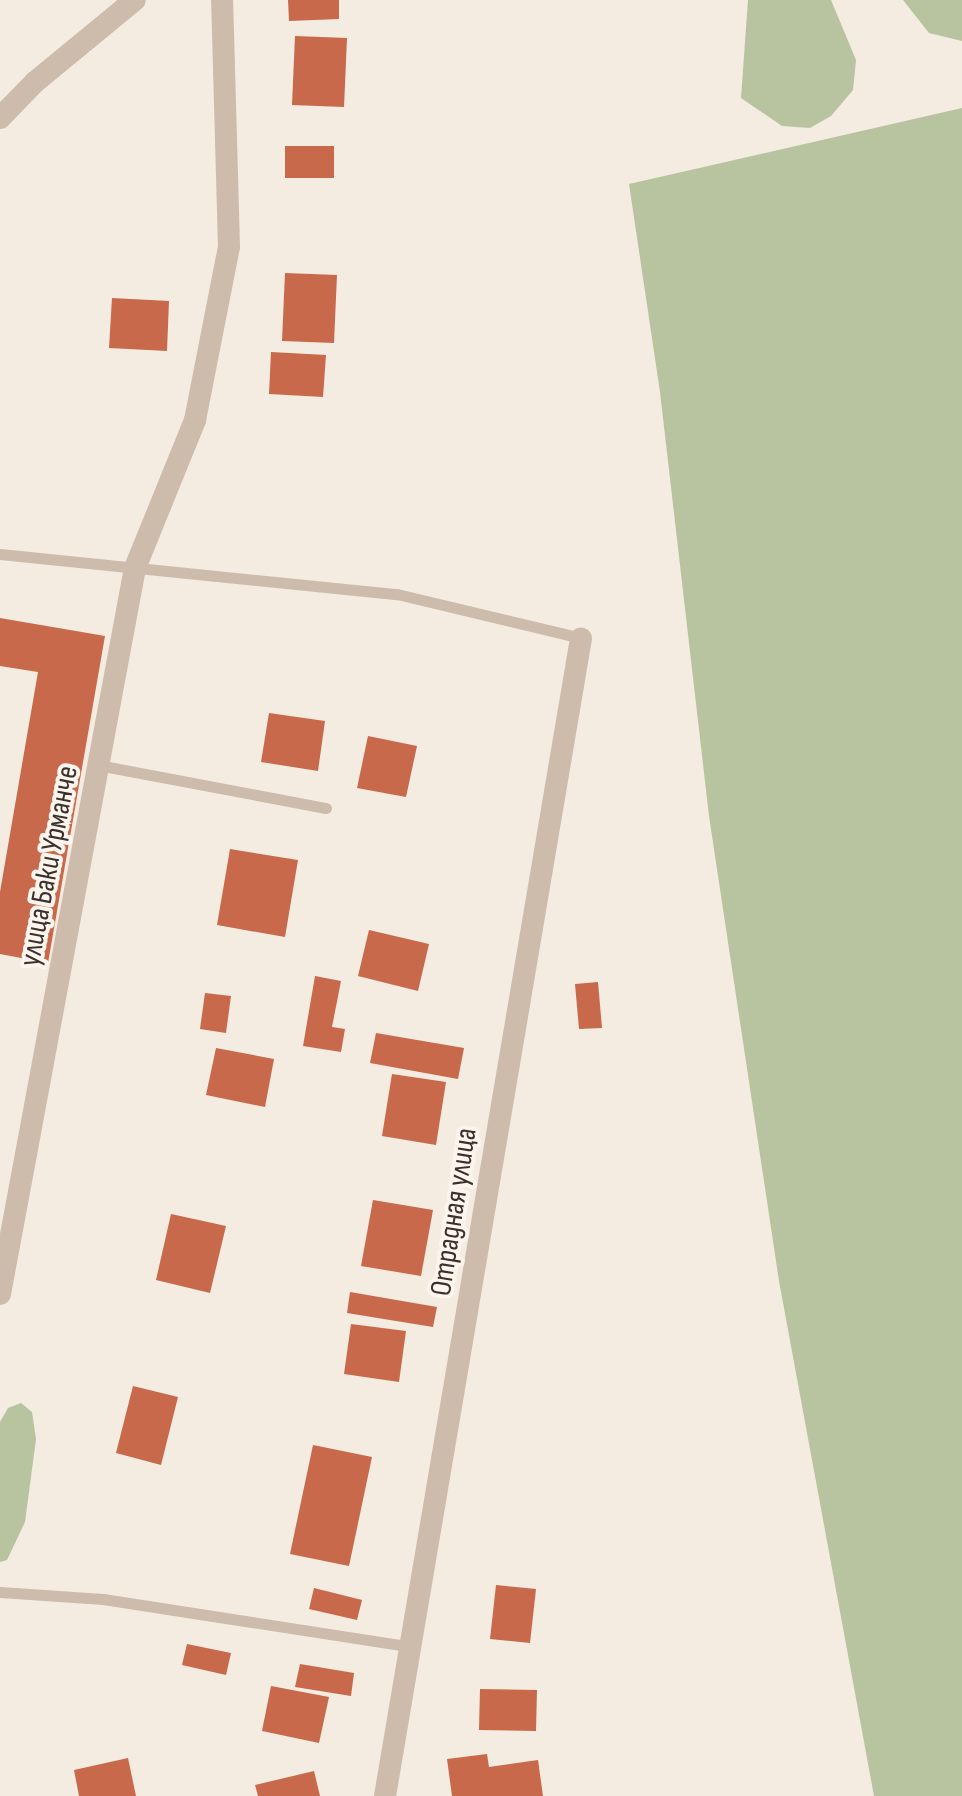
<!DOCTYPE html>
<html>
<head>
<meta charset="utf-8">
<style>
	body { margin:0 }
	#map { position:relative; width:962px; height:1796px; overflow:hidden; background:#f4ebe1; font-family:"Sofia Sans Condensed",sans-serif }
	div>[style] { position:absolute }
	.green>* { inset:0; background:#b8c4a0 }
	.building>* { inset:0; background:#c8694b }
	.service>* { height:11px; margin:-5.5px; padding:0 5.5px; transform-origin:5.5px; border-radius:5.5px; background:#cdbbac }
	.minor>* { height:22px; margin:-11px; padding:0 11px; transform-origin:11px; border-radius:11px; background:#cdbbac }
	span { translate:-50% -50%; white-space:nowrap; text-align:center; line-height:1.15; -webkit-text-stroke:8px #fbf5ee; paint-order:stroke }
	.street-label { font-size:30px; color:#3b302b }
</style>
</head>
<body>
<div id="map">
	<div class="green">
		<div style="clip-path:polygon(748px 0,831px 0,856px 60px,853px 90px,831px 116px,810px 128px,782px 126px,741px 98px)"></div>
		<div style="clip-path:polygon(903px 0,962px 0,962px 41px,929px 33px)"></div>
		<div style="clip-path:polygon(962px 108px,962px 1796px,874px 1796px,779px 1281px,709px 816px,660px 392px,629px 184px)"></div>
		<div style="clip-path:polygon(21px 1403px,32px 1412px,36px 1439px,25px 1522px,7px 1560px,0 1562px,0 1422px,8px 1408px)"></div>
	</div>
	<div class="building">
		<div style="clip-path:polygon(288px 0,339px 0,339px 19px,289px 21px)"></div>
		<div style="clip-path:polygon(295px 36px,347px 38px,344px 107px,292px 105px)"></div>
		<div style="clip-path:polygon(285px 146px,334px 146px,334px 178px,285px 178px)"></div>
		<div style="clip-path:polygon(285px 273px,337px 275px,334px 343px,282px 341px)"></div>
		<div style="clip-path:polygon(112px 298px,169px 301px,167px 351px,109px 348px)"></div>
		<div style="clip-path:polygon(271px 352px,326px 355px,323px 397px,269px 394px)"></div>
		<div style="clip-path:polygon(0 618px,105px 636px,48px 963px,0 954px,0 892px,38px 672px,0 666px)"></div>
		<div style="clip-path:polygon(269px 713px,325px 721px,318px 771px,261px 762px)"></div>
		<div style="clip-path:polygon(368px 736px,417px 746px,406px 797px,357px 788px)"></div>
		<div style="clip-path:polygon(230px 849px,298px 860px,285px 937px,217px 925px)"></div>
		<div style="clip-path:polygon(369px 930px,429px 944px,418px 991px,358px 976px)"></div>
		<div style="clip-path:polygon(315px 976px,341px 981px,332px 1027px,345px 1029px,341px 1052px,303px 1046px)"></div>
		<div style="clip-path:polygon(598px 982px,602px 1028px,579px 1029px,575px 984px)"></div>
		<div style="clip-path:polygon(205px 993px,231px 996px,226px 1033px,200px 1029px)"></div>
		<div style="clip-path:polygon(376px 1033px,464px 1048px,458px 1079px,370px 1063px)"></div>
		<div style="clip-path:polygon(216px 1048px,274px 1059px,265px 1107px,206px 1095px)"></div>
		<div style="clip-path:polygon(392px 1074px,446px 1082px,436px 1145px,382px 1136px)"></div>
		<div style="clip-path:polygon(373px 1200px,433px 1210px,421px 1276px,361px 1266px)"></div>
		<div style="clip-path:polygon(171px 1214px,226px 1226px,210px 1293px,156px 1280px)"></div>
		<div style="clip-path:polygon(350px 1292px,437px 1307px,433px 1327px,347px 1313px)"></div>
		<div style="clip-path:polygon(351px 1324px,406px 1331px,399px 1382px,344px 1374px)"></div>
		<div style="clip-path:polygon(133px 1386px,178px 1397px,161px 1465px,116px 1453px)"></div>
		<div style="clip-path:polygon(313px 1445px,372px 1457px,349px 1566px,290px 1554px)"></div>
		<div style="clip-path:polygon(496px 1585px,536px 1589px,530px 1643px,490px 1639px)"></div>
		<div style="clip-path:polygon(314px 1588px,362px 1600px,357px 1620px,309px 1609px)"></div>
		<div style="clip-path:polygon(187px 1644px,231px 1653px,226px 1675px,182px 1665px)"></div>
		<div style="clip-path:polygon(300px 1664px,354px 1673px,351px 1696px,295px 1687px)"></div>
		<div style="clip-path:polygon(271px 1686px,329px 1697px,319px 1743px,262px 1731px)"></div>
		<div style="clip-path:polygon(480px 1689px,537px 1690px,536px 1731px,479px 1730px)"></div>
		<div style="clip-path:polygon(487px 1754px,489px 1767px,538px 1760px,543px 1796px,452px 1796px,447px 1759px)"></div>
		<div style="clip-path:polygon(128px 1758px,136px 1796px,79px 1796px,74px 1770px)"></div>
		<div style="clip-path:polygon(314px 1771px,320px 1796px,258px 1796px,255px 1785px)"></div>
	</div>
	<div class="service">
		<div style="left:0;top:554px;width:399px;rotate:5.8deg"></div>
		<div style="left:397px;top:594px;width:189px;rotate:13.4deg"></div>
		<div style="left:98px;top:765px;width:232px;rotate:10.7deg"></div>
		<div style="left:0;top:1592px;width:103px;rotate:3.9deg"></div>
		<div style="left:103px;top:1599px;width:313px;rotate:8.8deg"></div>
	</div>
	<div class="minor">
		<div style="left:0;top:118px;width:50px;rotate:-45.8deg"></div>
		<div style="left:35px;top:82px;width:129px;rotate:-39.4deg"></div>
		<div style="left:0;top:1294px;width:738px;rotate:-79.47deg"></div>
		<div style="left:135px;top:568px;width:160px;rotate:-67.9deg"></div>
		<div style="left:195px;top:420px;width:176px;rotate:-78.9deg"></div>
		<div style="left:229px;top:247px;width:247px;rotate:-91.6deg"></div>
		<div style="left:385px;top:1796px;width:1174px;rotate:-80.39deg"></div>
	</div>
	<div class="street-label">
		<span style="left:49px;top:866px;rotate:-79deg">улица Баки Урманче</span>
		<span style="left:454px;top:1212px;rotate:-81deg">Отрадная улица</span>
	</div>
</div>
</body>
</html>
